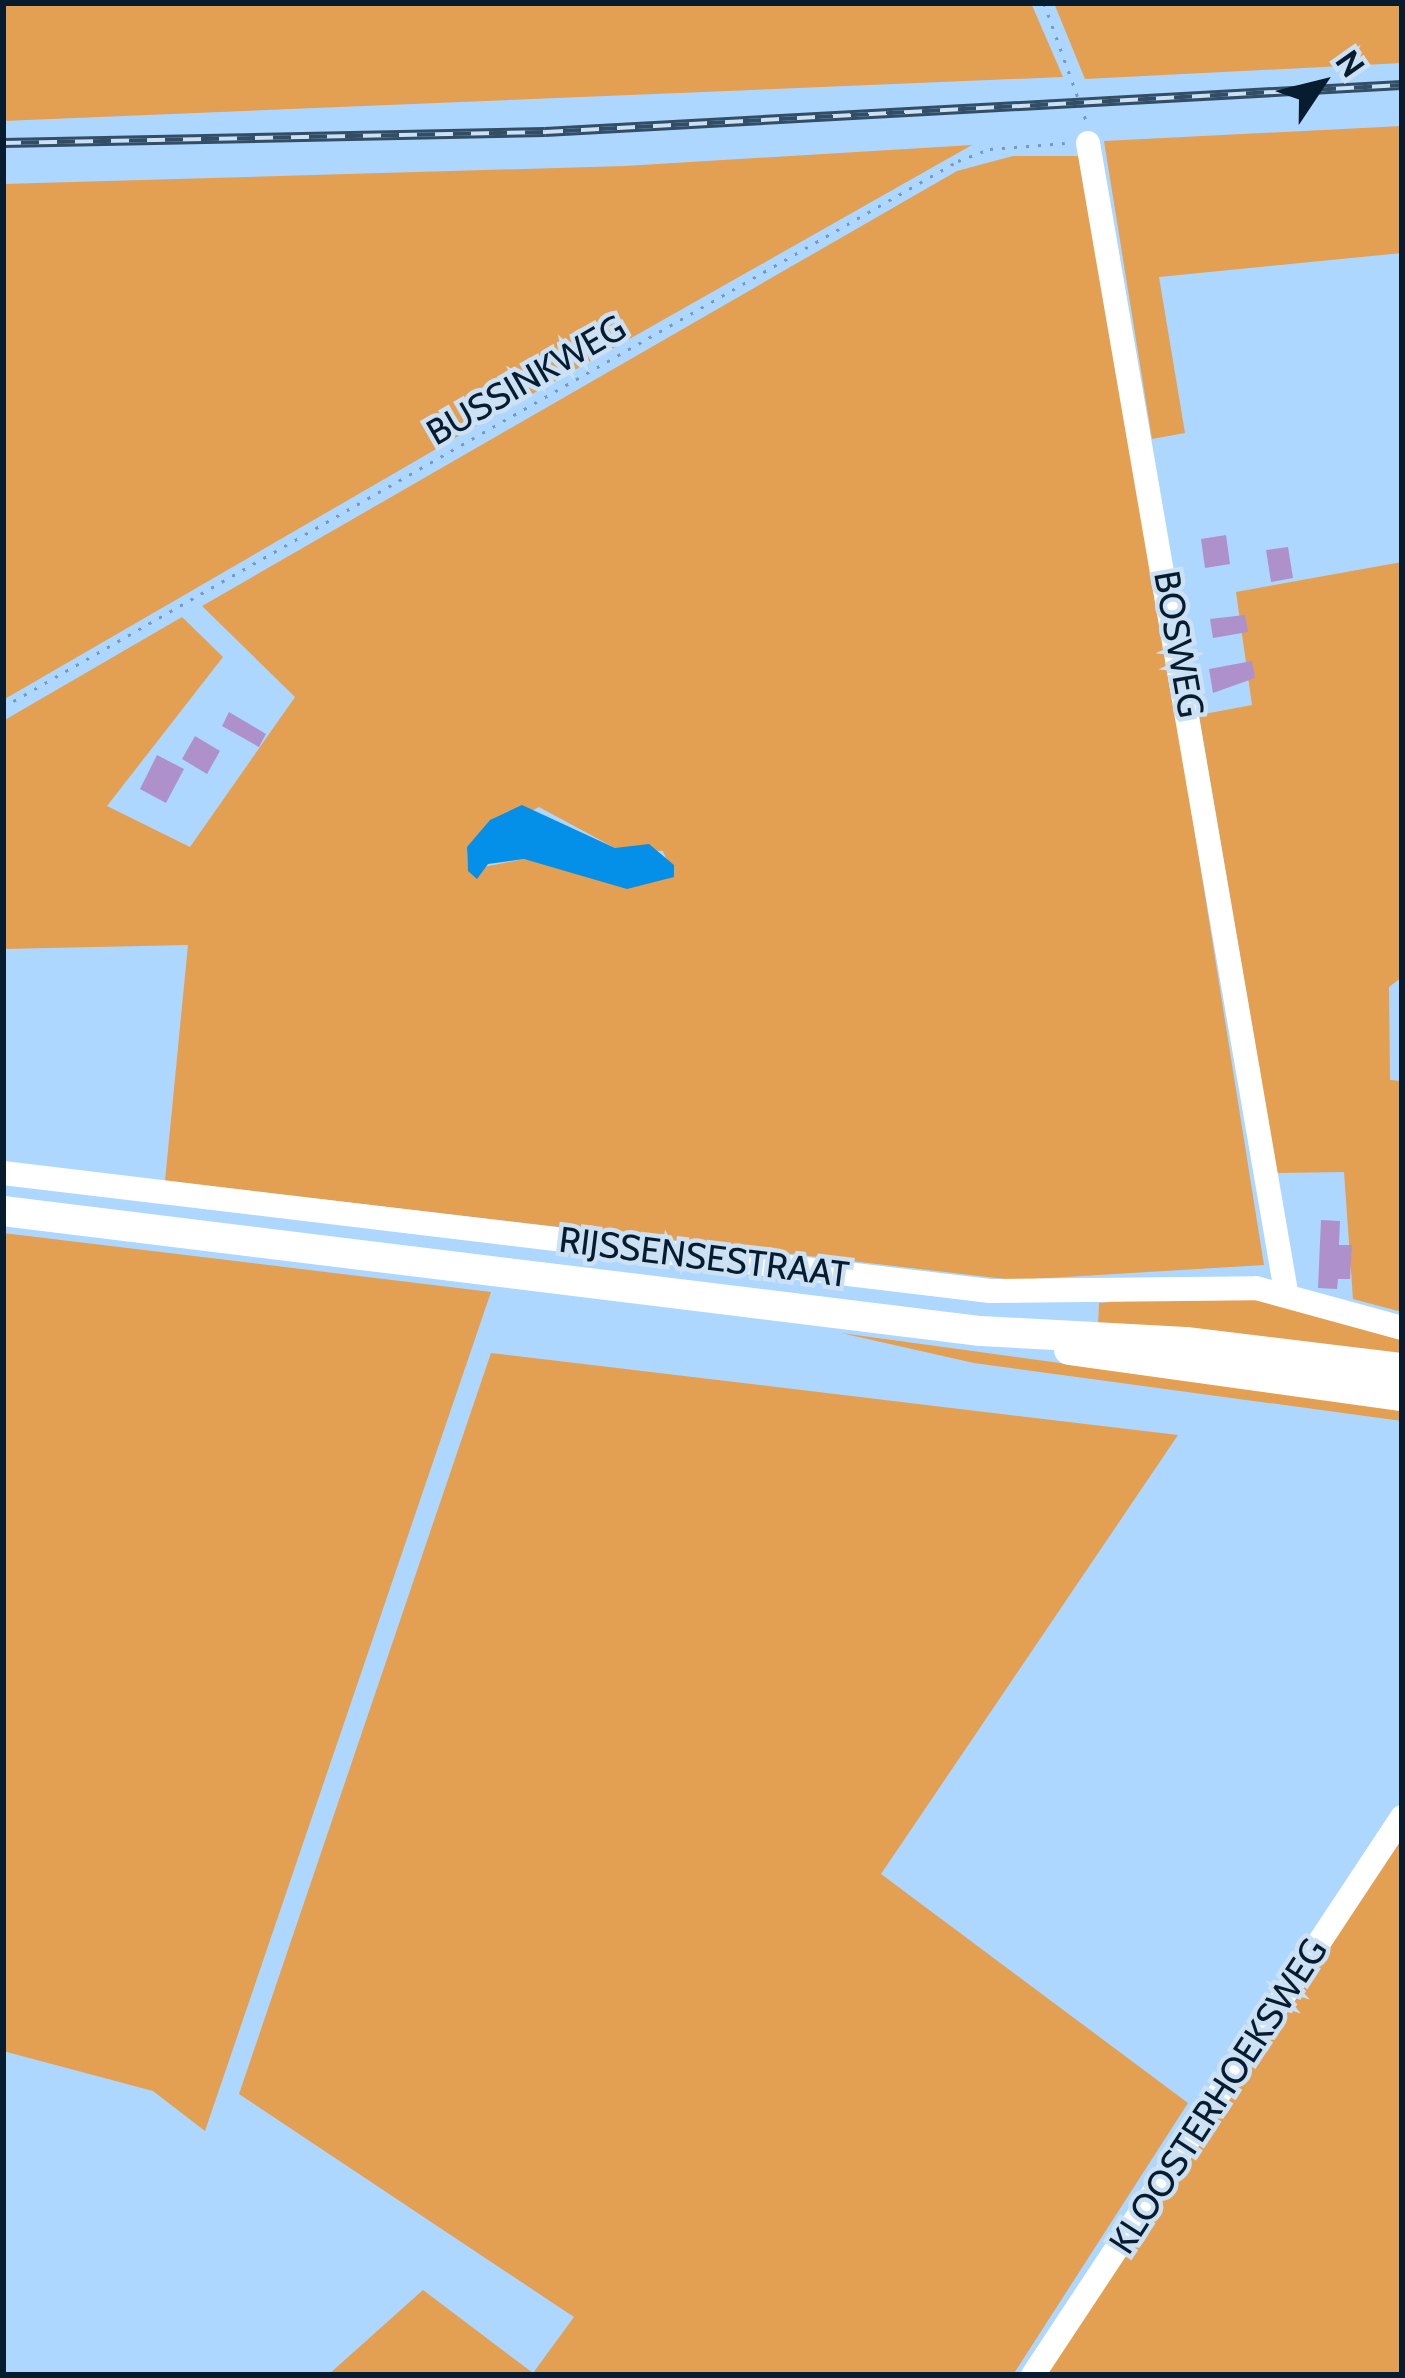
<!DOCTYPE html>
<html>
<head>
<meta charset="utf-8">
<style>
	body { margin:0 }
	#map { position:relative; width:1405px; height:2378px; overflow:hidden; background:#add7fe; font-family:Cabin,sans-serif }
	div>[style] { position:absolute }
	.green>* { inset:0; background:#e39f52 }
	.water>* { inset:0; background:#048fe8 }
	.building>* { inset:0; background:#ae91ca }
	.path>* { height:3px; margin-top:-1.5px; transform-origin:0; background:repeating-linear-gradient(90deg,#779aba 0 3px,transparent 0 12px) }
	.minor>* { height:24px; margin:-12px; padding:0 12px; transform-origin:12px; border-radius:12px; background:#fff }
	.major>* { height:30px; margin:-15px; padding:0 15px; transform-origin:15px; border-radius:15px; background:#fff }
	.rail>* { height:10px; margin-top:-5px; transform-origin:0; background:repeating-linear-gradient(90deg,#cde1f5 0 18px,#324d64 0 36px); box-sizing:border-box; border-block:3px solid #324d64 }
	span { translate:-50% -50%; white-space:nowrap; text-align:center; line-height:1.15; -webkit-text-stroke:9px #cde1f5; paint-order:stroke }
	.street-label { font-size:36px; color:#071c2e }
	.frame { position:absolute; inset:0; border:6px solid #071c2e; pointer-events:none }
	.north { position:absolute; left:1261px; top:24px; width:120px; height:120px; -webkit-text-stroke:9px #cde1f5; paint-order:stroke; rotate:55deg; font-size:33px; font-weight:700; line-height:48px; text-align:center; color:#071c2e }
	.north::after { content:''; display:block; margin:auto; width:42px; height:54px; background:#071c2e; clip-path:polygon(50% 0,100% 100%,50% 72%,0 100%) }
</style>
</head>
<body>
<div id="map">
	<div class="green">
		<div style="clip-path:polygon(3px 3px,1031px 3px,1063px 77px,3px 121px)"></div>
		<div style="clip-path:polygon(1054px 3px,1402px 3px,1402px 63px,1085px 79px)"></div>
		<div style="clip-path:polygon(1402px 126px,1402px 253px,1159px 277px,1185px 433px,1152px 439px,1104px 141px)"></div>
		<div style="clip-path:polygon(972px 145px,488px 419px,3px 700px,3px 184px,625px 166px)"></div>
		<div style="clip-path:polygon(evenodd,1013px 156px,1087px 156px,1264px 1265px,1014px 1280px,165px 1181px,188px 945px,3px 949px,3px 721px,182px 617px,223px 657px,107px 806px,190px 847px,295px 697px,202px 606px,957px 171px,1013px 156px,539px 807px,615px 848px,663px 851px,674px 877px,524px 859px,468px 870px,467px 847px,539px 807px)"></div>
		<div style="clip-path:polygon(1402px 562px,1402px 977px,1389px 987px,1390px 1080px,1402px 1081px,1402px 1312px,1353px 1299px,1344px 1172px,1277px 1173px,1199px 715px,1252px 705px,1236px 592px)"></div>
		<div style="clip-path:polygon(3px 1233px,491px 1292px,205px 2131px,153px 2091px,3px 2051px)"></div>
		<div style="clip-path:polygon(1237px 1291px,1402px 1334px,1402px 1361px,1098px 1327px,1099px 1303px)"></div>
		<div style="clip-path:polygon(841px 1333px,1402px 1410px,1402px 1421px,974px 1363px)"></div>
		<div style="clip-path:polygon(491px 1353px,1178px 1435px,881px 1874px,1188px 2103px,1013px 2375px,328px 2375px,423px 2290px,533px 2373px,574px 2317px,239px 2094px)"></div>
		<div style="clip-path:polygon(1402px 1829px,1402px 2375px,1042px 2375px)"></div>
	</div>
	<div class="water">
		<div style="clip-path:polygon(522px 805px,615px 848px,649px 844px,674px 865px,674px 877px,627px 889px,524px 859px,488px 864px,477px 879px,468px 871px,467px 847px,490px 820px)"></div>
	</div>
	<div class="building">
		<div style="clip-path:polygon(1226px 535px,1230px 564px,1205px 568px,1201px 539px)"></div>
		<div style="clip-path:polygon(1288px 547px,1293px 578px,1271px 582px,1266px 550px)"></div>
		<div style="clip-path:polygon(1245px 615px,1248px 632px,1213px 638px,1210px 619px)"></div>
		<div style="clip-path:polygon(1252px 661px,1255px 678px,1213px 693px,1209px 669px)"></div>
		<div style="clip-path:polygon(229px 712px,266px 734px,259px 747px,222px 726px)"></div>
		<div style="clip-path:polygon(195px 736px,220px 751px,207px 774px,182px 759px)"></div>
		<div style="clip-path:polygon(157px 755px,184px 769px,166px 803px,140px 789px)"></div>
		<div style="clip-path:polygon(1321px 1220px,1340px 1221px,1339px 1245px,1352px 1245px,1350px 1279px,1338px 1279px,1337px 1289px,1318px 1288px)"></div>
	</div>
	<div class="path">
		<div style="left:1044px;top:3px;width:124px;rotate:70.3deg"></div>
		<div style="left:3px;top:707px;width:1100px;rotate:-29.76deg"></div>
		<div style="left:958px;top:161px;width:34px;rotate:-21deg"></div>
		<div style="left:990px;top:149px;width:75px;rotate:-4.6deg"></div>
	</div>
	<div class="minor">
		<div style="left:1088px;top:143px;width:1166px;rotate:80.22deg"></div>
		<div style="left:3px;top:1173px;width:994px;rotate:6.82deg"></div>
		<div style="left:990px;top:1291px;width:266px;rotate:-0.6deg"></div>
		<div style="left:1256px;top:1288px;width:151px;rotate:15.3deg"></div>
		<div style="left:1033px;top:2375px;width:669px;rotate:-56.52deg"></div>
	</div>
	<div class="major">
		<div style="left:3px;top:1211px;width:985px;rotate:7deg"></div>
		<div style="left:981px;top:1331px;width:205px;rotate:3.1deg"></div>
		<div style="left:1186px;top:1342px;width:218px;rotate:6.9deg"></div>
		<div style="left:1069px;top:1350px;width:336px;rotate:7.9deg"></div>
	</div>
	<div class="rail">
		<div style="left:3px;top:143px;width:542px;rotate:-1.16deg"></div>
		<div style="left:545px;top:132px;width:858px;rotate:-3.14deg"></div>
	</div>
	<div class="street-label">
		<span style="left:526px;top:380px;rotate:-30deg">BUSSINKWEG</span>
		<span style="left:1179px;top:644px;rotate:80deg">BOSWEG</span>
		<span style="left:704px;top:1257px;rotate:7deg">RIJSSENSESTRAAT</span>
		<span style="left:1218px;top:2096px;rotate:-57deg">KLOOSTERHOEKSWEG</span>
	</div>
	<div class="frame"></div>
	<div class="north">N</div>
</div>
</body>
</html>
